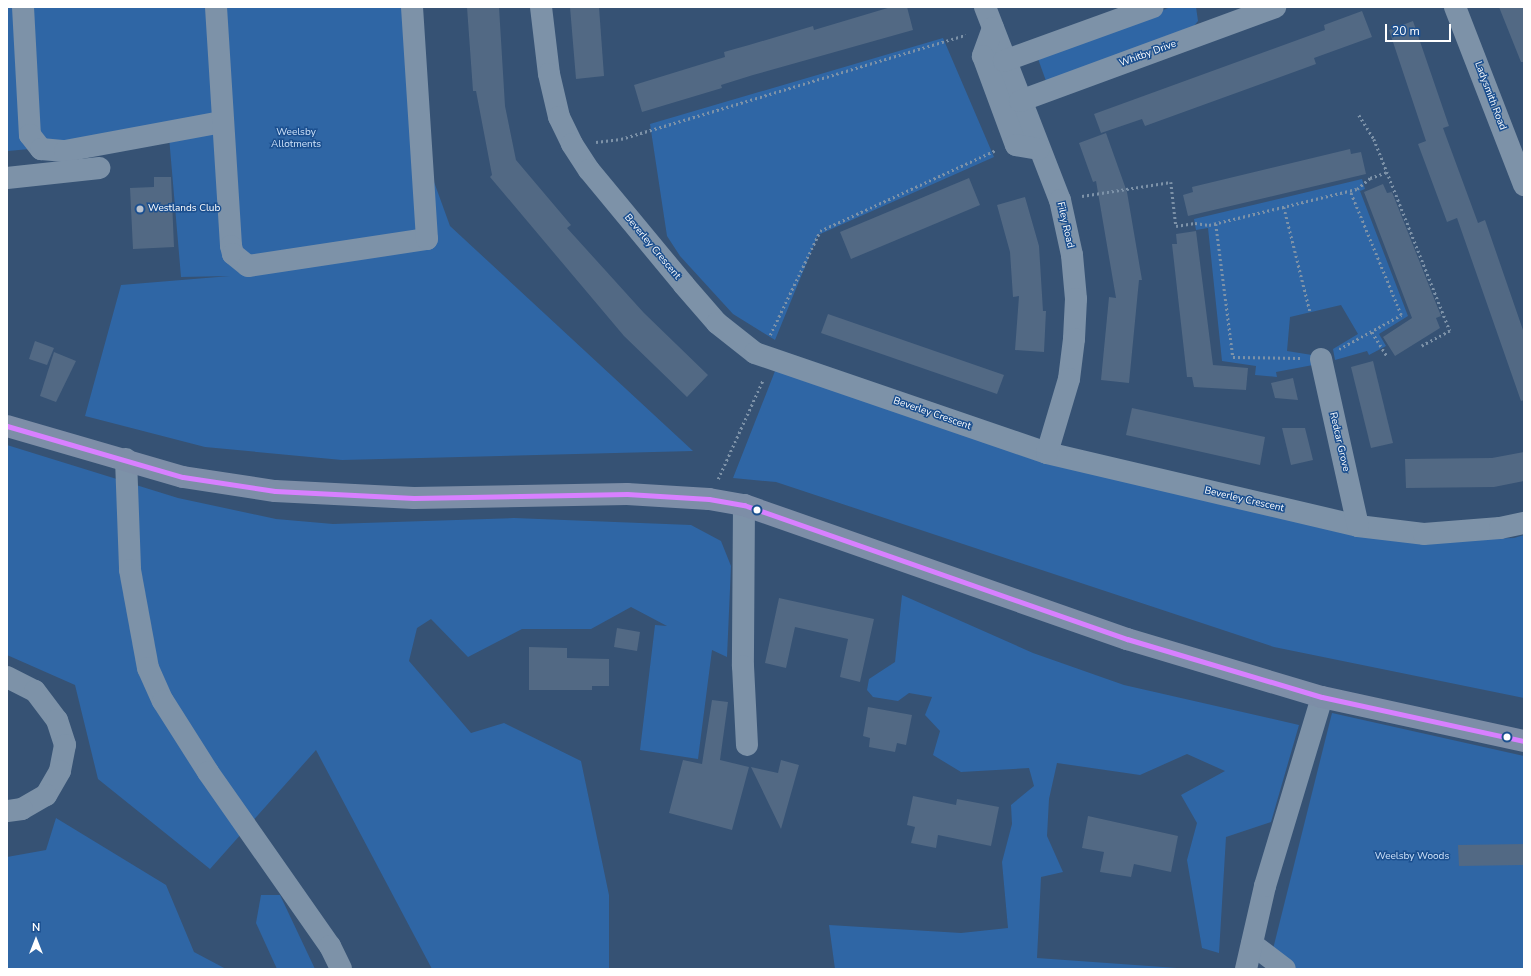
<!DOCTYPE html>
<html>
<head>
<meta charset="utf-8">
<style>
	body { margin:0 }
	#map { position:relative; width:1531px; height:976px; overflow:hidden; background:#365274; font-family:"Nunito Sans",sans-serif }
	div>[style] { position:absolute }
	.green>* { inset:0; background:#2f66a5 }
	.building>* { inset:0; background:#526984 }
	.path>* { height:2.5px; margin-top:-1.25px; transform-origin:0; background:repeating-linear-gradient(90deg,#7d92a8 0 2px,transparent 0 5px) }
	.minor>* { height:22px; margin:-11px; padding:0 11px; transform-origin:11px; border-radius:11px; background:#7d92a8 }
	.major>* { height:22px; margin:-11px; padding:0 11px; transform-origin:11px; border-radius:11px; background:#7d8ea7 }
	.bus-1>* { height:5px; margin:-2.5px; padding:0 2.5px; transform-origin:2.5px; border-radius:2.5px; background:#d880ff }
	.dots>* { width:11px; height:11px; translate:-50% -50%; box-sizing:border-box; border:2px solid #1b4f8f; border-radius:50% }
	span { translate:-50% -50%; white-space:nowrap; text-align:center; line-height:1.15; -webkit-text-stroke:3px #1b4f8f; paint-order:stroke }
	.street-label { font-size:10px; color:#fff }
	.park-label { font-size:10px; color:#cfe3fa }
	.poi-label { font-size:10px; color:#fff }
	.left { translate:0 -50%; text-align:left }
	.frame { position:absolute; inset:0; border:8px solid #fff; pointer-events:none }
	.north { position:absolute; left:16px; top:920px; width:40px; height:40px; -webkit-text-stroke:3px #1b4f8f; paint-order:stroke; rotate:0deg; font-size:11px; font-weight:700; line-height:16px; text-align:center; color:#fff }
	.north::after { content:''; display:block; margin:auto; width:14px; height:18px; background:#fff; clip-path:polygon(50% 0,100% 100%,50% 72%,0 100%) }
	.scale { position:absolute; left:1385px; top:24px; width:66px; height:18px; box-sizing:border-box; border:2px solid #fff; border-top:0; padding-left:5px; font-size:12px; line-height:14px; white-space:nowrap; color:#fff; -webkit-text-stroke:3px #1b4f8f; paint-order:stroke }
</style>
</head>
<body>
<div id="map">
	<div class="green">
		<div style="clip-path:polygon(7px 7px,416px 7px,425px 157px,450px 226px,693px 451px,342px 460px,205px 447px,85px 416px,121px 285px,230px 276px,181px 277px,168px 125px,51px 147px,8px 151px)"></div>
		<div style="clip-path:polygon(1171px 7px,1196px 7px,1198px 21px,1194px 26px,1046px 81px,1037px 56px)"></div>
		<div style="clip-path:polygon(943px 38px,994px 157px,818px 235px,775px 340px,733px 314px,680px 256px,667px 236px,650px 124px)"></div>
		<div style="clip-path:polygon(1362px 179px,1365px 189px,1360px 191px,1408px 316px,1379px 334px,1386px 346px,1369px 355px,1367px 351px,1335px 360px,1333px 349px,1358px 334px,1341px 305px,1290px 317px,1287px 351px,1312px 355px,1313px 365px,1276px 372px,1277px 377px,1255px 375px,1256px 366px,1222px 361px,1208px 228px,1196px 230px,1194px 219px)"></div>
		<div style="clip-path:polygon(777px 366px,1059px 465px,1415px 541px,1514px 538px,1524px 535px,1524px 698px,1274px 647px,776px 482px,733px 478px)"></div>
		<div style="clip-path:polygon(7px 445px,178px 498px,276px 519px,333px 524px,514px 518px,691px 525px,721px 541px,731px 566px,727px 657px,712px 650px,698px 759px,640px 750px,655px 625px,667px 626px,631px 607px,591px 629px,522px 629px,468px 657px,431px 619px,417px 628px,409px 661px,471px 733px,504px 723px,581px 761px,609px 895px,609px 969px,432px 969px,316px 750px,210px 869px,98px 779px,75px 685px,7px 655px)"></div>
		<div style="clip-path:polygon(902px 595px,1033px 653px,1124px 685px,1299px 725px,1271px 822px,1226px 837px,1219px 953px,1202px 948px,1187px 860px,1197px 823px,1181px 795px,1225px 771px,1187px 754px,1140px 775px,1057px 763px,1049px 799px,1047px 836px,1063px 872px,1041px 877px,1037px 958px,1191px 969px,835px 969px,829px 925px,961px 933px,1008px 928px,1002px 862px,1012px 824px,1011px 805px,1034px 786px,1029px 768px,961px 772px,933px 755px,940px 731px,925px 715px,932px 697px,909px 693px,898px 701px,873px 697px,867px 690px,869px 679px,895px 662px)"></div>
		<div style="clip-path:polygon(1332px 713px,1524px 756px,1524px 969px,1268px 969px)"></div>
		<div style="clip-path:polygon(56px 818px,166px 885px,194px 952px,226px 969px,7px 969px,7px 857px,46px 850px)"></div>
		<div style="clip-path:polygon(261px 895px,280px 895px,315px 969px,277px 969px,256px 923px)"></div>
	</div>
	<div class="building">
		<div style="clip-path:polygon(467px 7px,499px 7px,505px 106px,516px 160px,571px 225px,567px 228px,644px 313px,708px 375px,687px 397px,624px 336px,490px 177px,492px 175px,476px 91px,473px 91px)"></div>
		<div style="clip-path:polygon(570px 7px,599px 7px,604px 76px,576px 79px)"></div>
		<div style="clip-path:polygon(891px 7px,907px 7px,913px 30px,753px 75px,721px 85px,722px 88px,642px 112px,634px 85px,725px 57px,724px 52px,749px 45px,813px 26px,814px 30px)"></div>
		<div style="clip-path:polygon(1499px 7px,1524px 7px,1524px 62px,1521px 62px)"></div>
		<div style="clip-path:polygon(1362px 11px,1372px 37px,1314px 58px,1316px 64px,1145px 126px,1142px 119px,1101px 133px,1094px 114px,1325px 30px,1324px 25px)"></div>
		<div style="clip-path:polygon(1413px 21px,1449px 126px,1443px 128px,1478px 223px,1485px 220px,1524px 333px,1524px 400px,1521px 401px,1457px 218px,1447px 222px,1418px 144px,1426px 141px,1389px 30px)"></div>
		<div style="clip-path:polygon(1106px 133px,1127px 192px,1142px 280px,1139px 280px,1129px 383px,1101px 380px,1109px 297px,1116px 298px,1096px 181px,1093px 182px,1079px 143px)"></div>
		<div style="clip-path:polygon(1350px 149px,1351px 154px,1361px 152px,1366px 174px,1188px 216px,1183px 195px,1193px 192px,1192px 187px)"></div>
		<div style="clip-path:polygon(154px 177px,171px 177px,174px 247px,133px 249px,130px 188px,154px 187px)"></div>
		<div style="clip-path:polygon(969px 178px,980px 205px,851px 259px,840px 232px)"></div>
		<div style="clip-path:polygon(1383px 184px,1387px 193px,1392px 192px,1441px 316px,1436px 318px,1440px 328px,1395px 356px,1383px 337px,1412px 318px,1364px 192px)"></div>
		<div style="clip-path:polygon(1025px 197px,1039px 246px,1043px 311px,1046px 311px,1044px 352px,1015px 350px,1019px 296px,1013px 297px,1010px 252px,997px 205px)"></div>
		<div style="clip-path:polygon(1196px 231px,1213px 365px,1248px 368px,1246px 390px,1194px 387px,1192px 377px,1187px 377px,1172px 244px,1177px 244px,1176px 234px)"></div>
		<div style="clip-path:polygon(828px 314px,1004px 375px,997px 394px,821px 333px)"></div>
		<div style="clip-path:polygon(35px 341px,54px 348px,47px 365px,29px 359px)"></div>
		<div style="clip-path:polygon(54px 352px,76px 361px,56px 402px,40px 396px)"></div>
		<div style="clip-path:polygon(1373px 361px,1393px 443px,1371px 448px,1351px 367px)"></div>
		<div style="clip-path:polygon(1293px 378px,1298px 400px,1275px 398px,1271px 383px)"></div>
		<div style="clip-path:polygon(1132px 408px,1265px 437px,1260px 465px,1126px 435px)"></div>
		<div style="clip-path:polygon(1282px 428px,1305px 428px,1313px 460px,1291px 465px)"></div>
		<div style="clip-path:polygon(1524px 452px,1524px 481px,1494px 487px,1406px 488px,1405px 459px,1492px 458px)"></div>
		<div style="clip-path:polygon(779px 598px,874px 619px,860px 682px,840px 677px,848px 639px,795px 627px,786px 668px,765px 663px)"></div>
		<div style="clip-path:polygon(617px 628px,640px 632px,637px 651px,614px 647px)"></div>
		<div style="clip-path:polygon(529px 647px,567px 648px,567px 658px,609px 659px,609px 686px,592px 686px,592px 690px,529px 690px)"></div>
		<div style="clip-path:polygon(712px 700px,728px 702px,720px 760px,749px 767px,732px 830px,669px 813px,683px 760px,702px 764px)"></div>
		<div style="clip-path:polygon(868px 707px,912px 715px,906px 745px,897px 743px,895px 752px,869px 747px,870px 738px,863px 736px)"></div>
		<div style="clip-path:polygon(781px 760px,799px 765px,781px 829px,751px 767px,778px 773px)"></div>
		<div style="clip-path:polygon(913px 796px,956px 805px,957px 799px,999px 807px,991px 846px,938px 835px,936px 848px,911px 843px,915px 827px,907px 825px)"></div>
		<div style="clip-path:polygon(1088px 816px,1178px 836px,1171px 872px,1134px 864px,1131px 877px,1100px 872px,1104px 852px,1082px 848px)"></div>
		<div style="clip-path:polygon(1524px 844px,1524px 865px,1459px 866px,1458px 845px)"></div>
	</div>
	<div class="path">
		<div style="left:1359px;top:115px;width:28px;rotate:58deg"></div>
		<div style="left:1374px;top:139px;width:206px;rotate:68.4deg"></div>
		<div style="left:1450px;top:331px;width:32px;rotate:152deg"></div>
		<div style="left:596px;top:142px;width:25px;rotate:-7deg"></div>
		<div style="left:621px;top:139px;width:360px;rotate:-16.8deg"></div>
		<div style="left:1082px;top:196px;width:90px;rotate:-8.9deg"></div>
		<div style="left:1171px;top:182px;width:44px;rotate:83.5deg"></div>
		<div style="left:1176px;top:226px;width:19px;rotate:-9deg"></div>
		<div style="left:1195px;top:223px;width:14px;rotate:8deg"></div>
		<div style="left:1209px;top:225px;width:152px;rotate:-13.7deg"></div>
		<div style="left:1357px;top:189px;width:17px;rotate:-40deg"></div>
		<div style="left:1370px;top:178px;width:18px;rotate:-19deg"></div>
		<div style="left:1284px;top:207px;width:107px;rotate:76deg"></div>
		<div style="left:1216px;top:224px;width:134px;rotate:82.7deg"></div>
		<div style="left:1233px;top:357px;width:67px;rotate:0.9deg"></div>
		<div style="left:1372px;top:332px;width:28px;rotate:58deg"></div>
		<div style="left:770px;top:335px;width:115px;rotate:-64.3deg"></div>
		<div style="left:820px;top:231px;width:194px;rotate:-24.7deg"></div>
		<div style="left:1339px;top:349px;width:71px;rotate:-28.7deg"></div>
		<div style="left:1401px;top:315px;width:134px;rotate:-112.4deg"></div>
		<div style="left:718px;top:479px;width:109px;rotate:-65.6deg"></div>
	</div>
	<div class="minor">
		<div style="left:23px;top:7px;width:128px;rotate:86.9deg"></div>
		<div style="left:30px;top:135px;width:18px;rotate:52deg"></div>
		<div style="left:41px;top:149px;width:24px;rotate:5deg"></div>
		<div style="left:65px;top:151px;width:160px;rotate:-10.5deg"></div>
		<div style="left:216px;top:7px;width:239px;rotate:86.4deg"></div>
		<div style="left:231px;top:246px;width:8px;rotate:76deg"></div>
		<div style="left:233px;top:254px;width:19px;rotate:39deg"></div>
		<div style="left:248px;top:266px;width:181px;rotate:-8.6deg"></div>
		<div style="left:427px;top:239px;width:232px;rotate:-93.7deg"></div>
		<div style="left:541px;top:7px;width:67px;rotate:83.2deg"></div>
		<div style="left:549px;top:74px;width:44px;rotate:76.9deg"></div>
		<div style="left:559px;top:117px;width:30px;rotate:64deg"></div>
		<div style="left:572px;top:144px;width:31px;rotate:57deg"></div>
		<div style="left:589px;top:170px;width:149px;rotate:50.4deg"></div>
		<div style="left:684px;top:285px;width:50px;rotate:49deg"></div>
		<div style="left:717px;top:323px;width:48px;rotate:38.3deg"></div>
		<div style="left:755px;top:353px;width:309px;rotate:18.9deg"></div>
		<div style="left:1047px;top:453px;width:319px;rotate:13.2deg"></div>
		<div style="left:1358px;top:526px;width:66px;rotate:6.9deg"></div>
		<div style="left:1424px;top:534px;width:76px;rotate:-4.5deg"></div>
		<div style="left:1500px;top:528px;width:25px;rotate:-12deg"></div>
		<div style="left:985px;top:7px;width:207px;rotate:68.8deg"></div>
		<div style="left:1060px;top:200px;width:56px;rotate:77.7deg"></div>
		<div style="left:1072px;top:255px;width:44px;rotate:84.8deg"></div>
		<div style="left:1076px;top:299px;width:40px;rotate:92.9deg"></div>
		<div style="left:1074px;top:339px;width:40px;rotate:97.1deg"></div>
		<div style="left:1069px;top:379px;width:77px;rotate:106.6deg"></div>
		<div style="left:1455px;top:7px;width:191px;rotate:68.8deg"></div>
		<div style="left:993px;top:28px;width:30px;rotate:110deg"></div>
		<div style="left:983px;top:56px;width:95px;rotate:69.7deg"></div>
		<div style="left:1016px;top:145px;width:23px;rotate:10deg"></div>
		<div style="left:1004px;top:61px;width:158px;rotate:-19.9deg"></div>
		<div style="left:1020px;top:101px;width:272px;rotate:-20.2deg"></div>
		<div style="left:7px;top:178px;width:93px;rotate:-6.2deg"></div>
		<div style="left:1321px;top:359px;width:171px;rotate:77.5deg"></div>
		<div style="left:126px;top:459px;width:111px;rotate:87.9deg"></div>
		<div style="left:130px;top:570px;width:100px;rotate:79.6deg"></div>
		<div style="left:148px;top:668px;width:36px;rotate:66deg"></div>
		<div style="left:163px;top:701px;width:84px;rotate:57.6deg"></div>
		<div style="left:208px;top:772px;width:213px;rotate:55deg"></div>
		<div style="left:330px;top:946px;width:25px;rotate:64deg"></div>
		<div style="left:744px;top:505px;width:161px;rotate:90.4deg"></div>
		<div style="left:743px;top:666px;width:79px;rotate:87.1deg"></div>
		<div style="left:7px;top:677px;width:31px;rotate:27deg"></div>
		<div style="left:35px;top:691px;width:36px;rotate:53deg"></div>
		<div style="left:57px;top:720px;width:26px;rotate:72deg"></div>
		<div style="left:65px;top:745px;width:26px;rotate:101deg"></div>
		<div style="left:60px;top:771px;width:28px;rotate:120deg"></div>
		<div style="left:46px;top:795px;width:28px;rotate:150deg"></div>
		<div style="left:22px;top:809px;width:15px;rotate:172deg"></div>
		<div style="left:1252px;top:944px;width:41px;rotate:37.1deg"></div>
		<div style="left:1246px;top:969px;width:85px;rotate:-77.1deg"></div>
		<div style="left:1265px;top:886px;width:197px;rotate:-73.2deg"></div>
	</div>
	<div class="major">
		<div style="left:7px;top:426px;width:183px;rotate:16.2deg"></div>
		<div style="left:183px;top:477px;width:93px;rotate:8.7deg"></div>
		<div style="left:275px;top:491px;width:139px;rotate:2.9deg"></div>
		<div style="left:414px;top:498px;width:213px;rotate:-1.1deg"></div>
		<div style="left:627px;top:494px;width:82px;rotate:3.5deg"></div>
		<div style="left:709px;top:499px;width:36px;rotate:10deg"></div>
		<div style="left:744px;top:505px;width:406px;rotate:19.3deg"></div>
		<div style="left:1127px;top:639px;width:203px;rotate:16.6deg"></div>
		<div style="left:1322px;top:697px;width:207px;rotate:12.3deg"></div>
	</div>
	<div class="bus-1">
		<div style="left:7px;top:426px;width:183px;rotate:16.2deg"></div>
		<div style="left:183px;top:477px;width:93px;rotate:8.7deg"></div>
		<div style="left:275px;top:491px;width:139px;rotate:2.9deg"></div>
		<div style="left:414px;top:498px;width:213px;rotate:-1.1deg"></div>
		<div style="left:627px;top:494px;width:82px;rotate:3.5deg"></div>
		<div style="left:709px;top:499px;width:36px;rotate:10deg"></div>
		<div style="left:744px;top:505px;width:406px;rotate:19.3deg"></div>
		<div style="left:1127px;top:639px;width:203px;rotate:16.6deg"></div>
		<div style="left:1322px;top:697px;width:207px;rotate:12.3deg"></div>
	</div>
	<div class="dots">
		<div style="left:140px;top:209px;background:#b9c2ce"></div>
		<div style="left:757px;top:510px;background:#fff"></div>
		<div style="left:1507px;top:737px;background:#fff"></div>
	</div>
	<div class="street-label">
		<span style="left:1148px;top:54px;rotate:-20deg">Whitby Drive</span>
		<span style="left:1490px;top:96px;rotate:69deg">Ladysmith Road</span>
		<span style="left:1065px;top:225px;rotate:77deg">Filey Road</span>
		<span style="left:652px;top:247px;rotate:50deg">Beverley Crescent</span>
		<span style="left:932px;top:414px;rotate:19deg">Beverley Crescent</span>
		<span style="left:1339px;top:442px;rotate:77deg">Redcar Grove</span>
		<span style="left:1244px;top:500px;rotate:13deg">Beverley Crescent</span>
	</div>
	<div class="park-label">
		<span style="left:296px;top:138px">Weelsby<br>Allotments</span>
		<span style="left:1412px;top:857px">Weelsby Woods</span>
	</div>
	<div class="poi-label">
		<span class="left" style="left:148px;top:209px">Westlands Club</span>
	</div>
	<div class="frame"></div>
	<div class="north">N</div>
	<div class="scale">20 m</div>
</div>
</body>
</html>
